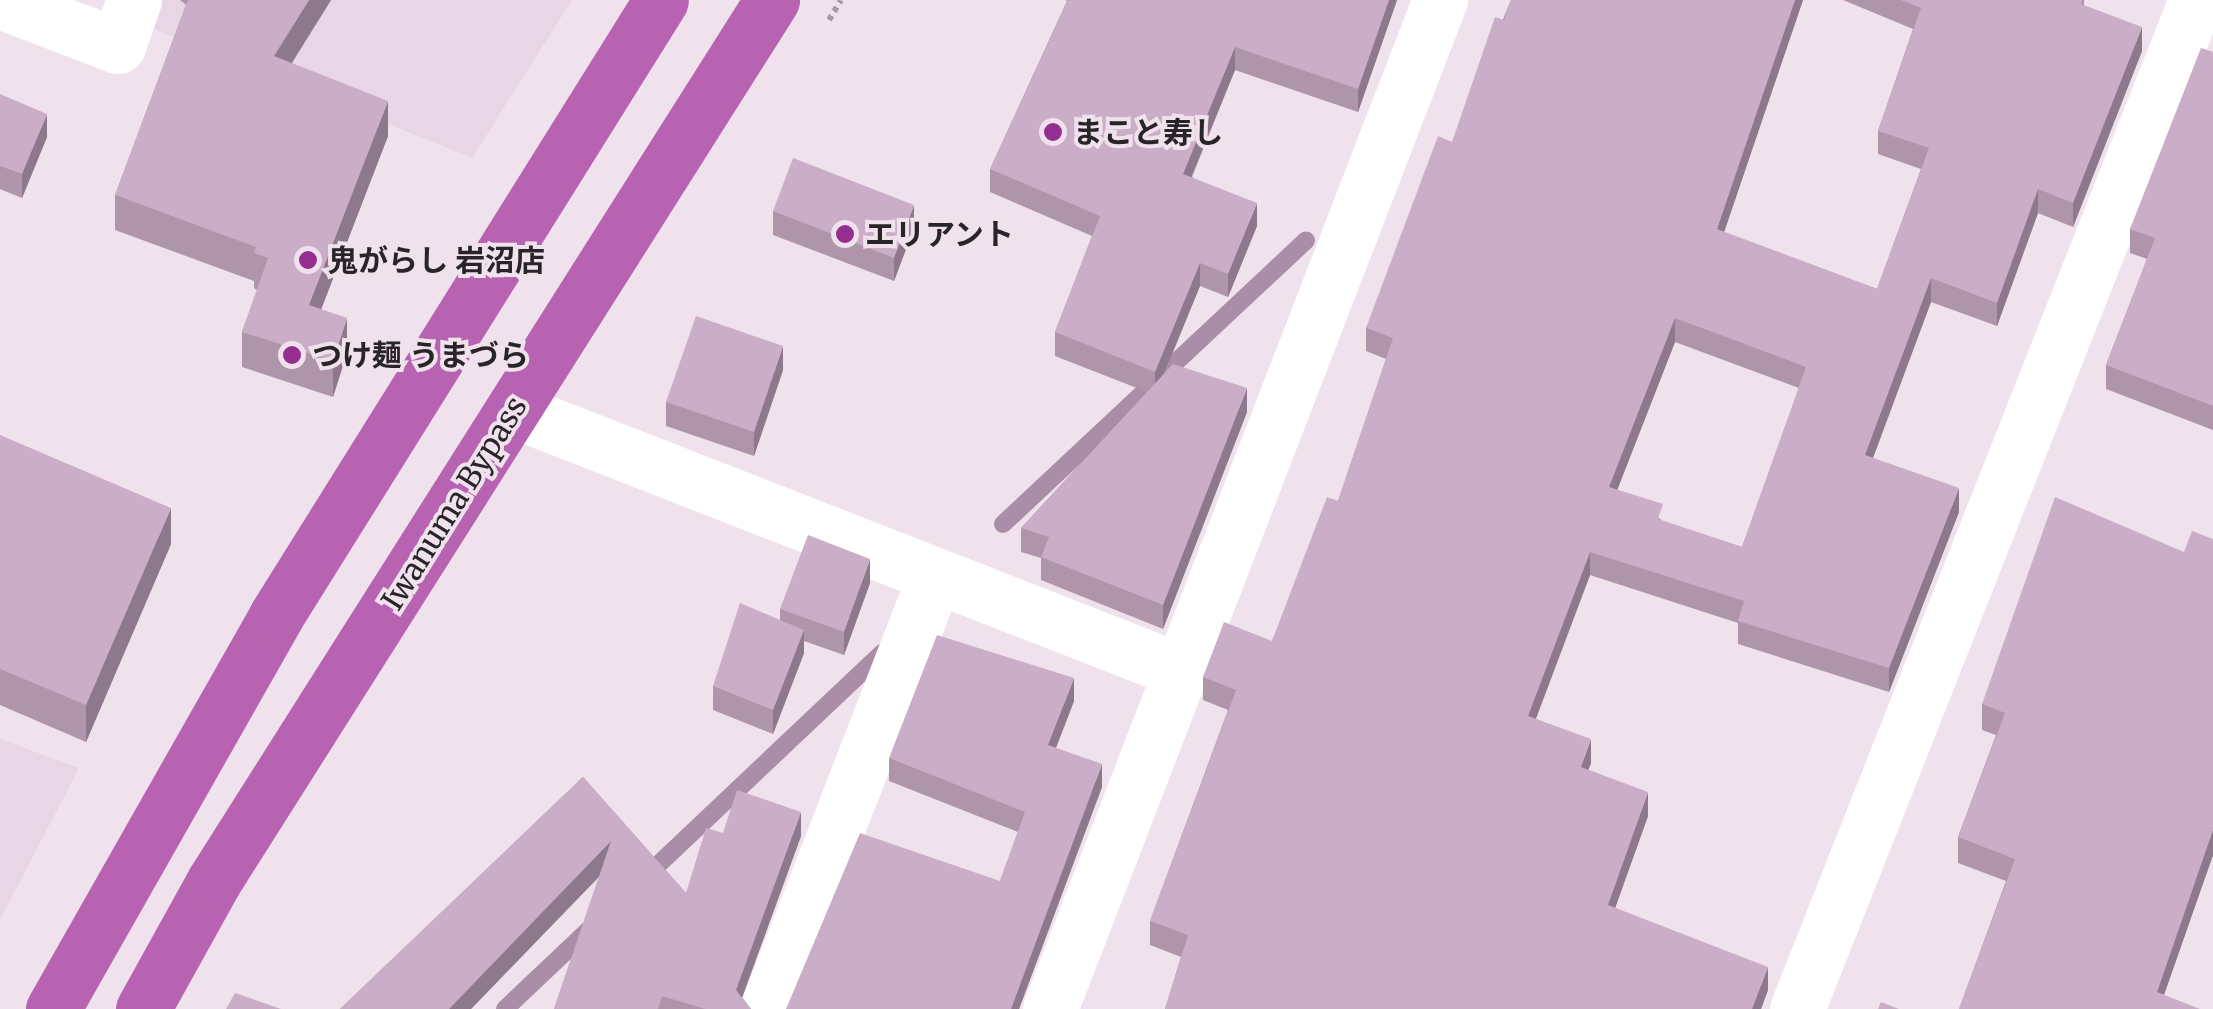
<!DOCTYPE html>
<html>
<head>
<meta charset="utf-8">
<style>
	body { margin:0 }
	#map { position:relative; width:2213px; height:1009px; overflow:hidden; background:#efe2ed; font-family:Merriweather,"Noto Sans JP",serif }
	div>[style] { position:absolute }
	.built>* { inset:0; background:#e8d5e5 }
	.stream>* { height:18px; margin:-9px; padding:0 9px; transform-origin:9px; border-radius:9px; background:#aa8ea7 }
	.path>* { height:6px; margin-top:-3px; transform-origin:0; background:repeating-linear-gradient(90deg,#a59ba4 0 5px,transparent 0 10px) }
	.street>* { height:55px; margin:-27.5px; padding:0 27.5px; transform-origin:27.5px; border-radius:27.5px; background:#fff }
	.highway>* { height:55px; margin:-27.5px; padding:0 27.5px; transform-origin:27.5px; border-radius:27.5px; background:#b863b1 }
	.wall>* { inset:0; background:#ae95aa }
	.shaded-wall>* { inset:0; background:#8d798b }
	.building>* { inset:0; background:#caadc6 }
	.dots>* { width:28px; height:28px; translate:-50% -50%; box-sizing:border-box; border:5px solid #efe2ed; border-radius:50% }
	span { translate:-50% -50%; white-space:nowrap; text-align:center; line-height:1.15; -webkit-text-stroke:8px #efe2ed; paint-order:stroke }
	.poi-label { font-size:30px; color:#282428; font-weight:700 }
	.left { translate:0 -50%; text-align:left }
	.street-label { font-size:30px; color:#282428 }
</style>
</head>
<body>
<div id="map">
	<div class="built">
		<div style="clip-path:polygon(149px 0,572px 0,472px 158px,140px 23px)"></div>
		<div style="clip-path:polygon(0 739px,79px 768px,0 920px)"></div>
	</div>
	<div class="stream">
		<div style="left:1003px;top:524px;width:415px;rotate:-43.1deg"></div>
		<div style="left:643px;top:879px;width:329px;rotate:-43.4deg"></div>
		<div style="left:505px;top:1009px;width:124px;rotate:-43.4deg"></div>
	</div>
	<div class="path">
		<div style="left:829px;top:20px;width:23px;rotate:-59deg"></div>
	</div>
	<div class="street">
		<div style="left:0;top:1px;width:126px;rotate:20.9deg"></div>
		<div style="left:118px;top:46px;width:49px;rotate:-70.8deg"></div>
		<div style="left:513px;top:410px;width:717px;rotate:21.34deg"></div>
		<div style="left:767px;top:1009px;width:465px;rotate:-68.8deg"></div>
		<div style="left:1050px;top:1009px;width:1082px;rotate:-68.87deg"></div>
		<div style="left:1797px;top:1009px;width:1085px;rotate:-68.42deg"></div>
	</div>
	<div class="highway">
		<div style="left:53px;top:1009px;width:452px;rotate:-60.4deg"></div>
		<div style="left:276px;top:616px;width:726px;rotate:-57.99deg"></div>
		<div style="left:143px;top:1009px;width:146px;rotate:-61deg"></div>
		<div style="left:214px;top:881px;width:1043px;rotate:-57.65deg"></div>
	</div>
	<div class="wall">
		<div style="clip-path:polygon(180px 0,331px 0,292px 63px,388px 136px,321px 309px,347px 353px,333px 397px,242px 367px,242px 332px,257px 290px,254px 288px,254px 281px,115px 230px,115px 195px,186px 5px)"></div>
		<div style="clip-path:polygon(1065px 0,1397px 0,1358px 112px,1235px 70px,1192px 177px,1257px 226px,1228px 297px,1200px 286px,1165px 372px,1247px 412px,1163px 629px,1041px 580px,1041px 558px,1021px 552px,1021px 528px,1147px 392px,1055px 356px,1055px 332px,1092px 236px,990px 192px,990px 169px,1067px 1px)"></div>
		<div style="clip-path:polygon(evenodd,1511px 0,1803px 0,1724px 232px,1877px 289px,1921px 169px,1878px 154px,1878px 131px,1913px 29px,1843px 0,2084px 0,2084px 5px,2142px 51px,2073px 227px,2038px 213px,1997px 326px,1931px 302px,1873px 458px,1959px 512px,1889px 692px,1738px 644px,1738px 623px,1590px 575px,1536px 719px,1591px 763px,1588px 770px,1648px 816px,1615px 908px,1768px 990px,1761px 1009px,1165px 1009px,1181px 957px,1150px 945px,1150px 921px,1228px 710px,1203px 700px,1203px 677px,1272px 641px,1338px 501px,1386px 359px,1366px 351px,1366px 328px,1452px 142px,1511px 0,1675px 342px,1799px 388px,1742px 547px,1663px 521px,1617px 490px,1675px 342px)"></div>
		<div style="clip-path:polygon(2213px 52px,2213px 430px,2106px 389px,2106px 365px,2147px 259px,2130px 253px,2130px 229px)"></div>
		<div style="clip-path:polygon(0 94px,47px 137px,22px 198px,0 189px)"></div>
		<div style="clip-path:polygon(773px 211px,914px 228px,894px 281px,773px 235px)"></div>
		<div style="clip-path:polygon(783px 370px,754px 456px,666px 426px,666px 402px)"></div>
		<div style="clip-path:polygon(0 435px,171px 544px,86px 742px,0 705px)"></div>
		<div style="clip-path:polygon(2213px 539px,2213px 855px,2164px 995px,1959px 1009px,2006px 881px,1958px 863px,1958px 837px,1996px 735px,1982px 730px,1982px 704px,2184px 552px)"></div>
		<div style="clip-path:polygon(870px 583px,844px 655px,804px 641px,804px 653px,773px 734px,713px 710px,713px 686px,780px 620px,780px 609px)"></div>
		<div style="clip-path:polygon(1074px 701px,1056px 748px,1102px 787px,1019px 1009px,786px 1009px,1000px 881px,1018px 832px,889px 781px,889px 758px)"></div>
		<div style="clip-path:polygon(583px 777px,686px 893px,723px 833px,801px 836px,742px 997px,751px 1009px,554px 1009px,599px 877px,471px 1009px,340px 1009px)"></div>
	</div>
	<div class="shaded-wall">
		<div style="clip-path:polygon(309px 0,331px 0,274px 91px,274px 56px)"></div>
		<div style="clip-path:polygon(1389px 0,1397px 0,1358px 112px,1358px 89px)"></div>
		<div style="clip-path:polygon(1795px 0,1803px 0,1717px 253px,1717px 229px)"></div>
		<div style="clip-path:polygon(2142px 27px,2142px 51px,2073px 227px,2073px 203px)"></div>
		<div style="clip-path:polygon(1235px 47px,1235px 70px,1183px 197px,1183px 174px)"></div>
		<div style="clip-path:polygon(388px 101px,388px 136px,309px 341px,309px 305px)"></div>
		<div style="clip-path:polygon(47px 114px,47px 137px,22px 198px,22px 174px)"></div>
		<div style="clip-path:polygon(2038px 189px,2038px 213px,1997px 326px,1997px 303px)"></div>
		<div style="clip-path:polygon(1257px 203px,1257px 226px,1228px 297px,1228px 274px)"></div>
		<div style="clip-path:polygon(914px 205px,914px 228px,894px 281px,894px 258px)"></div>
		<div style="clip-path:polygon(1200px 263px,1200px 286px,1155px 395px,1155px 372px)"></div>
		<div style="clip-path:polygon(1931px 278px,1931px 302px,1865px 479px,1865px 455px)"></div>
		<div style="clip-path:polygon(347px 318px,347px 353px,333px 397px,333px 361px)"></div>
		<div style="clip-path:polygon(1675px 318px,1675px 342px,1609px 511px,1609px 487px)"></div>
		<div style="clip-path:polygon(783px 346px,783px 370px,754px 456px,754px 432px)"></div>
		<div style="clip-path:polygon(1247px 388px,1247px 412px,1163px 629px,1163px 605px)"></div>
		<div style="clip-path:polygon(1959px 488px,1959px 512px,1889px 692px,1889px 668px)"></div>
		<div style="clip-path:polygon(171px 508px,171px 544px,86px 742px,86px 705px)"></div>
		<div style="clip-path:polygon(1590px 552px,1590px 575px,1528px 739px,1528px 716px)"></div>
		<div style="clip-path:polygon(870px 559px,870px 583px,844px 655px,844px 632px)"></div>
		<div style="clip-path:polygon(804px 630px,804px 653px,773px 734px,773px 710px)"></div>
		<div style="clip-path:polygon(1074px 678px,1074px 701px,1048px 768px,1048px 745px)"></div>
		<div style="clip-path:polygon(1591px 739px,1591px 763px,1581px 791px,1581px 767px)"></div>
		<div style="clip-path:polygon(1102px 764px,1102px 787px,1019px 1009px,1011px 1009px)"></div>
		<div style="clip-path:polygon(1648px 792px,1648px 816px,1608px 928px,1608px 905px)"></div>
		<div style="clip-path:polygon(801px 812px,801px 836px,738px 1009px,736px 990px)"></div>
		<div style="clip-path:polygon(2213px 830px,2213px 855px,2159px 1009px,2157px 992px)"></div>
		<div style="clip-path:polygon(611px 841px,611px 864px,471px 1009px,449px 1009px)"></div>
		<div style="clip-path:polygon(1768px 967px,1768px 990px,1761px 1009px,1752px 1009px)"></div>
	</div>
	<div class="building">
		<div style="clip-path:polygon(188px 0,309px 0,274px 56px,388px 101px,309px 305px,347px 318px,333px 361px,242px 332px,268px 258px,254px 253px,256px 247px,115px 195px)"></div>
		<div style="clip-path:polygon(1068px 0,1389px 0,1358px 89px,1235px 47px,1183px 174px,1257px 203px,1228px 274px,1200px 263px,1155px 372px,1055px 332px,1100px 216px,990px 169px)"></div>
		<div style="clip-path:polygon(evenodd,1511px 0,1795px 0,1717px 229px,1877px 289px,1929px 148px,1878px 131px,1921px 8px,1901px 0,2082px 0,2081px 4px,2142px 27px,2073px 203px,2038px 189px,1997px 303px,1931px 278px,1865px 455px,1959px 488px,1889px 668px,1738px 621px,1744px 601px,1590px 552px,1528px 716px,1591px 739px,1581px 767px,1648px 792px,1608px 905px,1768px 967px,1752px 1009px,1165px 1009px,1188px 935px,1150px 921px,1236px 690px,1203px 677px,1224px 622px,1272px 641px,1327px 497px,1338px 501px,1393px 338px,1366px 328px,1438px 136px,1452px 142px,1495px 17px,1504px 20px,1511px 0,1675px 318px,1806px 367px,1742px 547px,1658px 519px,1663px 504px,1609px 487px,1675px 318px)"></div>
		<div style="clip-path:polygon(2201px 48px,2213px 52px,2213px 406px,2106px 365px,2155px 238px,2130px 229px)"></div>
		<div style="clip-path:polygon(0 94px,47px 114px,22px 174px,0 166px)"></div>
		<div style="clip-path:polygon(793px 158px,914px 205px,894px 258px,773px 211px)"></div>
		<div style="clip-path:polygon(696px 316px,783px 346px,754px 432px,666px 402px)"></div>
		<div style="clip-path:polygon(1173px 364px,1247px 388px,1163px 605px,1041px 557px,1049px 537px,1021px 528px)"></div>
		<div style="clip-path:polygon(0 435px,171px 508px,86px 705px,0 669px)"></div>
		<div style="clip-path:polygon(2055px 497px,2184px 552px,2192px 531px,2213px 539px,2213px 830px,2157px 992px,2200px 1009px,1959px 1009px,2015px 859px,1958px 837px,2005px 713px,1982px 704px)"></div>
		<div style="clip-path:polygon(808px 535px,870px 559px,844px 632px,780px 609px)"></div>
		<div style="clip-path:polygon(740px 603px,804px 630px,773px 710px,713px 686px)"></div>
		<div style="clip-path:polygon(937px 635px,1074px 678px,1048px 745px,1102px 764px,1011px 1009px,786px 1009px,860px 833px,1000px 881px,1025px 812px,889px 758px)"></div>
		<div style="clip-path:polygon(583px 777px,686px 893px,706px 828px,723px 833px,737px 790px,801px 812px,736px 990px,751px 1009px,705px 1009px,662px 996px,658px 1009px,554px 1009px,611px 841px,449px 1009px,340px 1009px)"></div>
		<div style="clip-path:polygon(235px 993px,281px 1009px,226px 1009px)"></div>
		<div style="clip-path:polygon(1881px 1002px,1899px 1009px,1878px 1009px)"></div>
	</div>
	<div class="dots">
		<div style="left:1053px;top:132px;background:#962d90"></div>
		<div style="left:845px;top:234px;background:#962d90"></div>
		<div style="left:308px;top:260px;background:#962d90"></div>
		<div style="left:292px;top:355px;background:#962d90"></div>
	</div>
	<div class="poi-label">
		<span class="left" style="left:1073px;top:132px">まこと寿し</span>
		<span class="left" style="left:865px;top:234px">エリアント</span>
		<span class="left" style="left:328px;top:260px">鬼がらし 岩沼店</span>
		<span class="left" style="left:312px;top:355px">つけ麺 うまづら</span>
	</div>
	<div class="street-label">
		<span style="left:454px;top:503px;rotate:-58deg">Iwanuma Bypass</span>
	</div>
</div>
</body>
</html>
